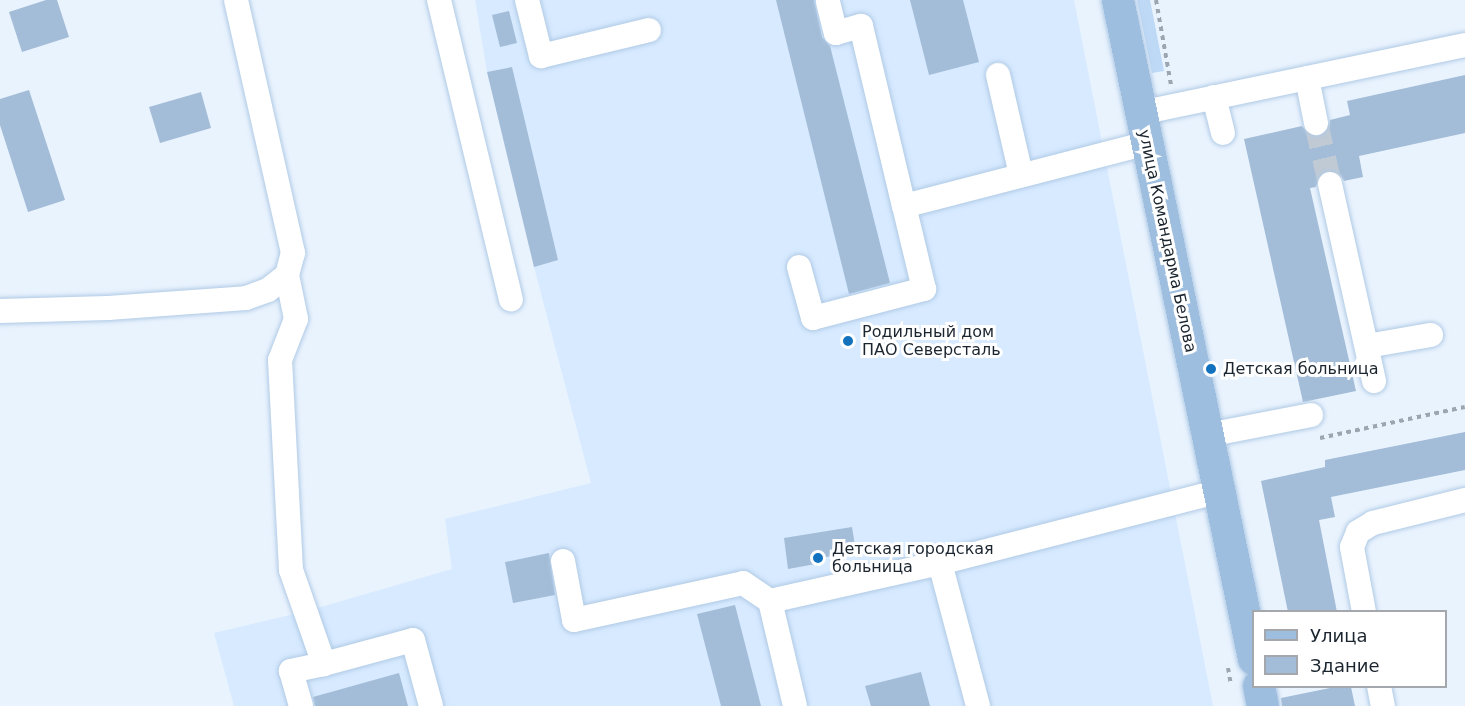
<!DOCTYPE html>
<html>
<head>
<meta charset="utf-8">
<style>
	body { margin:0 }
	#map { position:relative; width:1465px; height:706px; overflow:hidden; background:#e9f3fe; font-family:"DejaVu Sans",sans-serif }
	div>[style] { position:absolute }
	.built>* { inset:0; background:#d7eaff }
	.green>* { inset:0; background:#bed9f5 }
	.building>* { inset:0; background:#a3bcd7 }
	.minor-tunnel>* { height:24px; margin-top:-12px; transform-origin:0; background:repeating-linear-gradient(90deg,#c0cad5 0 24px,transparent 0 36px) }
	.path>* { height:4px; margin-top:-2px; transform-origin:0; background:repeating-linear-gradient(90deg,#9ca6b0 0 4.5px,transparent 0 9px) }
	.roads { filter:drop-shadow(0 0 2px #b0cae5) drop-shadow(0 0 2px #b0cae5) }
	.minor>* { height:24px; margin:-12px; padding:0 12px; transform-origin:12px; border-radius:12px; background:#fff }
	.major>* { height:32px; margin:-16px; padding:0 16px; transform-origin:16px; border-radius:16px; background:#9ebedf }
	.dots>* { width:16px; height:16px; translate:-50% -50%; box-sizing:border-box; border:3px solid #fff; border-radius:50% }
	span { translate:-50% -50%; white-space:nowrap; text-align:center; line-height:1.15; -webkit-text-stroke:6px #fff; paint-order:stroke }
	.street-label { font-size:16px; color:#1b252f }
	.poi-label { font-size:16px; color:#1b252f }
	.left { translate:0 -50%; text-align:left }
	.legend { position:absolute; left:1252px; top:610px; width:195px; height:78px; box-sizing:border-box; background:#fff; border:2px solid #a4a8ac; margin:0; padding:8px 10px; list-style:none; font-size:18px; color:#1b252f }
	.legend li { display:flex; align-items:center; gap:12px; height:30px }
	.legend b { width:30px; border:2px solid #a4a8ac }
</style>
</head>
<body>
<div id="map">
	<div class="built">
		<div style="clip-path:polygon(475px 0,1074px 0,1213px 706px,234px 706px,214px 633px,307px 611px,452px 569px,445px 519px,591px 483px,534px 267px,512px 67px,487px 72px)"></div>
	</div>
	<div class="green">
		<div style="clip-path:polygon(1137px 0,1150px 0,1164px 71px,1152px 73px)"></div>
	</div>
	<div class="building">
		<div style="clip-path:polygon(46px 0,57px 0,69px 37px,22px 52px,9px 12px)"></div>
		<div style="clip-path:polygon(776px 0,814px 0,822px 37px,830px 46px,890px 283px,849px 294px)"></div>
		<div style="clip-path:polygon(910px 0,963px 0,979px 62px,929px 75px)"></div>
		<div style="clip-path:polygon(509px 11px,517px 43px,500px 47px,492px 15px)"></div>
		<div style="clip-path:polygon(512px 67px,558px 260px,534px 267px,487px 72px)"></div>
		<div style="clip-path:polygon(1465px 75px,1465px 133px,1359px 156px,1363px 177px,1344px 181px,1340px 174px,1327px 170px,1320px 174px,1316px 187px,1310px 188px,1356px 391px,1303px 402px,1244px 139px,1302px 126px,1311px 136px,1319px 137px,1329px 128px,1330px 120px,1350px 115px,1347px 101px)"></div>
		<div style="clip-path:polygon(29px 90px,65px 200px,28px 212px,0 125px,0 99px)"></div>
		<div style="clip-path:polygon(201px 92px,211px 128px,160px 143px,149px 107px)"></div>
		<div style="clip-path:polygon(1465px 432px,1465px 470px,1331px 497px,1335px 517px,1319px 520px,1337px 612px,1288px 612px,1261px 481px,1325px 467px,1325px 460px)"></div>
		<div style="clip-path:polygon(852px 527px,856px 552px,820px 558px,821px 563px,788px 569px,784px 538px)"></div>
		<div style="clip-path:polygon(549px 553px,555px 595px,513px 603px,505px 562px)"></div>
		<div style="clip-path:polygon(735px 605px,761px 706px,721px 706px,697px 614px)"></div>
		<div style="clip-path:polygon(921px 672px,930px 706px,871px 706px,865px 686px)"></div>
		<div style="clip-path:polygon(399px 673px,408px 706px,315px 706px,313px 697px)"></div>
		<div style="clip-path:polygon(1335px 687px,1351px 687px,1355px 706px,1282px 706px,1281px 698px)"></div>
	</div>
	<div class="minor-tunnel">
		<div style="left:1316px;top:123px;width:63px;rotate:77.1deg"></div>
	</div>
	<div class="path">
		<div style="left:1156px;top:0;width:86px;rotate:80deg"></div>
		<div style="left:1320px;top:438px;width:148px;rotate:-12.1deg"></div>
		<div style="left:1228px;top:668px;width:17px;rotate:80deg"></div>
	</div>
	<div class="roads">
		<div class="minor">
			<div style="left:439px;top:0;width:308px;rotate:76.5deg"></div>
			<div style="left:527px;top:0;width:58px;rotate:76deg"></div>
			<div style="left:541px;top:56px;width:111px;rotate:-13.5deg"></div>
			<div style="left:828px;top:2px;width:32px;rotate:76deg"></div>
			<div style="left:836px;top:33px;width:26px;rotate:-16deg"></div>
			<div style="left:861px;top:26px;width:185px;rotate:76.6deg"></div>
			<div style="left:998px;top:75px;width:103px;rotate:77deg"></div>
			<div style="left:1307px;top:78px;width:46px;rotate:78.7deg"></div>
			<div style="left:1214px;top:97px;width:37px;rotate:76deg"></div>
			<div style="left:1140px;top:113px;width:332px;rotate:-11.8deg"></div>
			<div style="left:1330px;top:184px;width:202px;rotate:77.4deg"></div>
			<div style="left:799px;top:267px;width:53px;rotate:74.6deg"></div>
			<div style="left:813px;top:318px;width:115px;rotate:-14.6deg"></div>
			<div style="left:924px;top:289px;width:85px;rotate:-103.5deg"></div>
			<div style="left:904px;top:206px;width:251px;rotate:-14.5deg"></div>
			<div style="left:287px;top:275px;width:45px;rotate:78.4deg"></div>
			<div style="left:296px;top:319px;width:44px;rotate:111.3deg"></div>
			<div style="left:280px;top:360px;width:210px;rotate:87deg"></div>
			<div style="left:291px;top:570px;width:100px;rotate:70.7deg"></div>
			<div style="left:324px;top:664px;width:34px;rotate:168deg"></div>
			<div style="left:291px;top:671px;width:36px;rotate:74deg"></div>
			<div style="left:0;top:311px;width:108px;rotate:-1.6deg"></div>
			<div style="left:108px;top:308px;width:138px;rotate:-4.1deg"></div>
			<div style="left:246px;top:298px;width:23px;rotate:-20deg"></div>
			<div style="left:268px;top:290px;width:24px;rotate:-38deg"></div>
			<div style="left:287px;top:275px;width:23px;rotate:-75deg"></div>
			<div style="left:293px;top:253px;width:259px;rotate:-102.7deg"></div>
			<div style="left:1367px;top:346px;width:65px;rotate:-9.8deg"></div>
			<div style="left:1208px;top:435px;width:105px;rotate:-11deg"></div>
			<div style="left:563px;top:561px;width:60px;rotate:79.4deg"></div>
			<div style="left:574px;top:620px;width:173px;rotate:-12.3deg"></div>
			<div style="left:743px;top:583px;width:32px;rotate:34deg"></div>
			<div style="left:770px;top:601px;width:174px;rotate:-12.6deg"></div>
			<div style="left:940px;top:563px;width:289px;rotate:-14.4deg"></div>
			<div style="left:940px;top:563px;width:148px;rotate:75.1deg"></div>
			<div style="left:770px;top:601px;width:108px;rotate:76.6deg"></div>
			<div style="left:1364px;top:612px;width:66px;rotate:-100.5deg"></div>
			<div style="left:1352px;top:547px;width:16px;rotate:-68deg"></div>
			<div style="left:1358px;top:532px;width:17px;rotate:-31deg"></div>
			<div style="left:1373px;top:523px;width:95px;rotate:-14deg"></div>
			<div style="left:324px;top:664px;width:92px;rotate:-15.1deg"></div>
			<div style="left:413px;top:640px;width:68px;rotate:74.7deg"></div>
			<div style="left:1379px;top:686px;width:20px;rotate:79deg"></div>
		</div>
		<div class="major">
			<div style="left:1118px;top:0;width:673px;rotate:78.34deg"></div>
			<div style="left:1259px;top:686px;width:20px;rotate:79deg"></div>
		</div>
	</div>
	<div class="dots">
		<div style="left:848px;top:341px;background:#1372be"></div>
		<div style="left:1211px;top:369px;background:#1372be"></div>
		<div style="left:818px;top:558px;background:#1372be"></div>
	</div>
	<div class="street-label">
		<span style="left:1167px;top:241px;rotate:78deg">улица Командарма Белова</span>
	</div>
	<div class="poi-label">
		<span class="left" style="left:862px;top:341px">Родильный дом<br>ПАО Северсталь</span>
		<span class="left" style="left:1223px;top:369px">Детская больница</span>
		<span class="left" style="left:832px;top:558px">Детская городская<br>больница</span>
	</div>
	<ul class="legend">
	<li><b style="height:8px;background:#9ebedf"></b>Улица</li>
	<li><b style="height:16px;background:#a3bcd7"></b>Здание</li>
	</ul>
</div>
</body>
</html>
